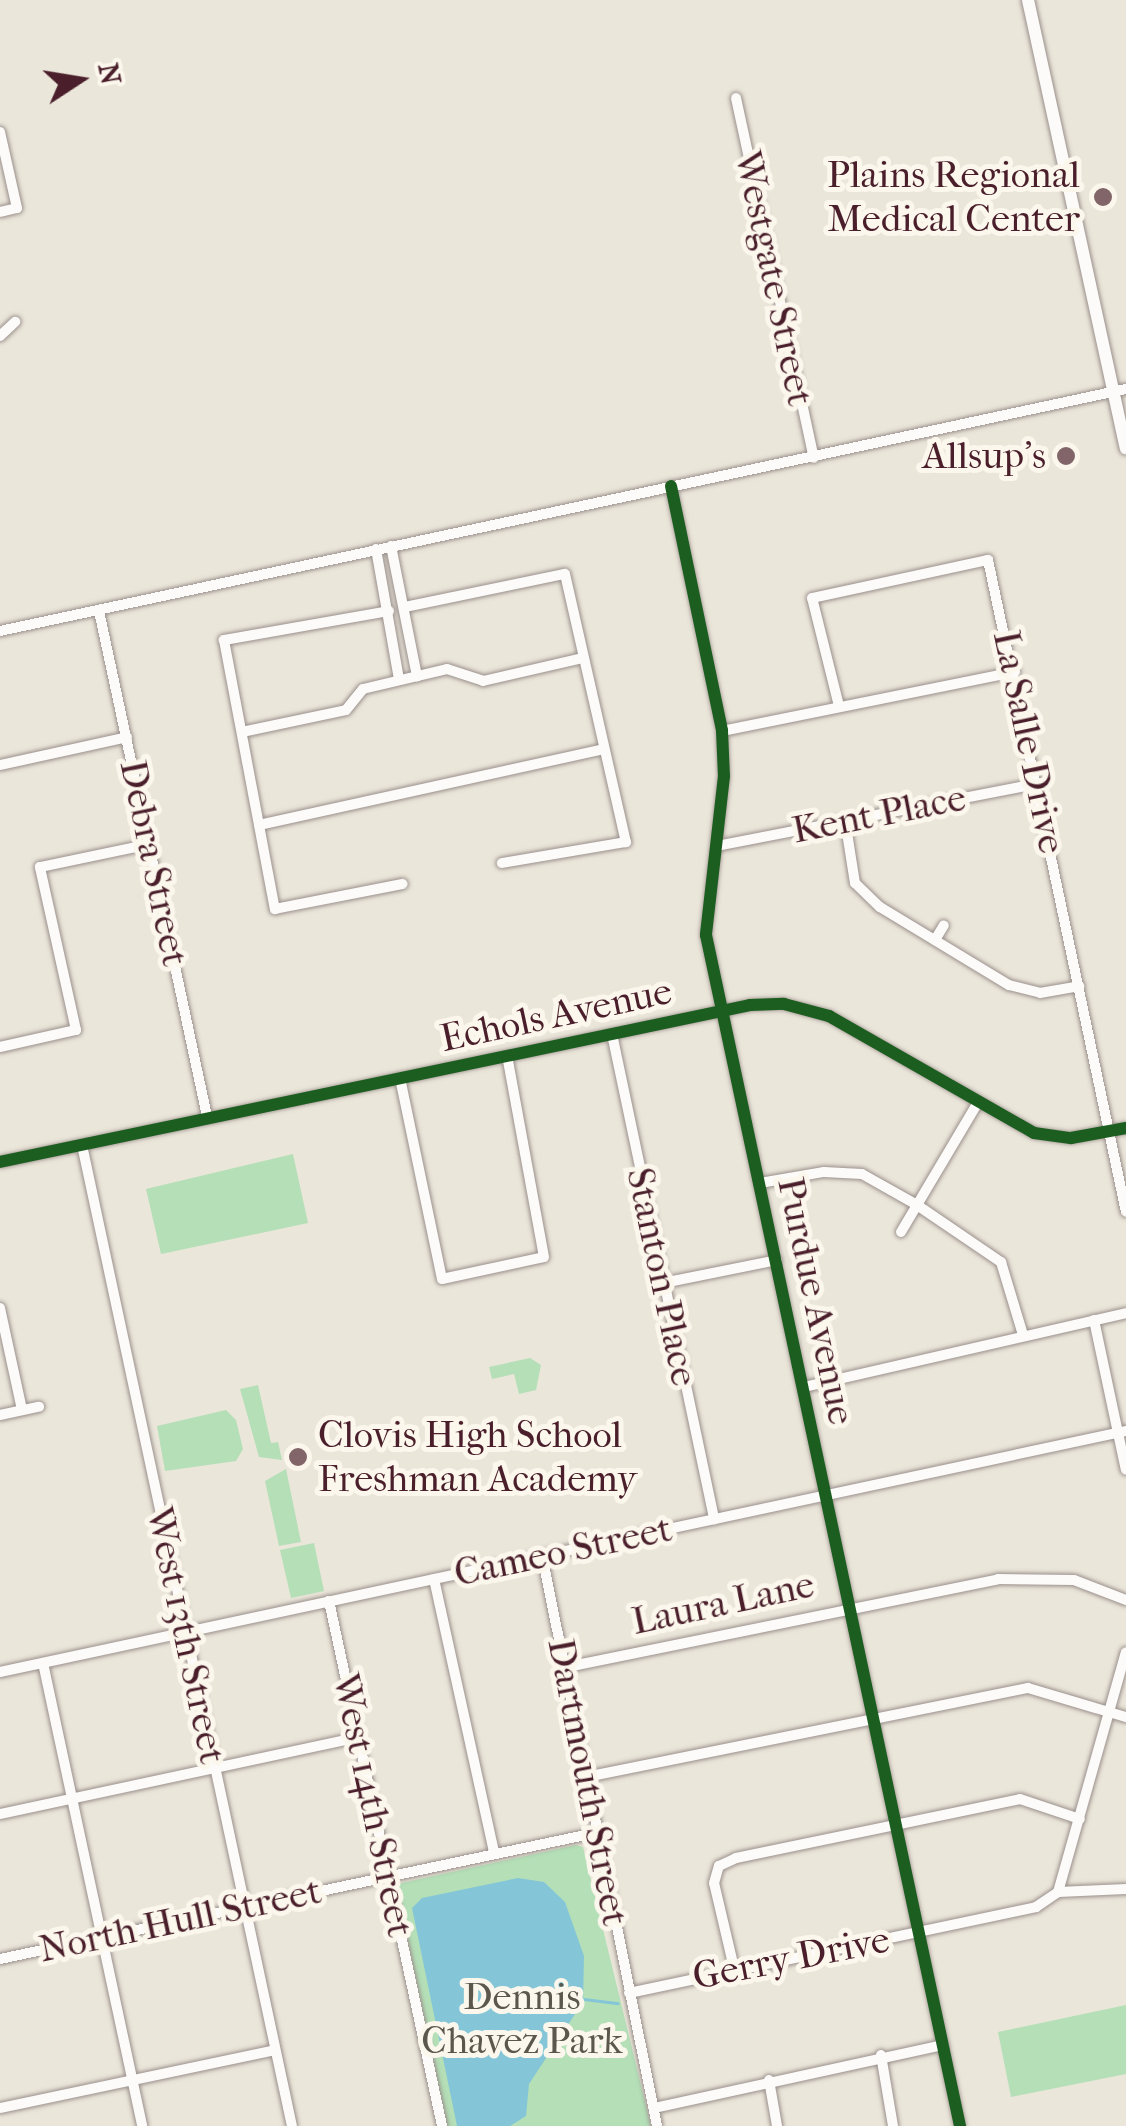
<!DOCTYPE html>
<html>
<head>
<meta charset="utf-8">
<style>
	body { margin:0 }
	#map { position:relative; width:1126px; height:2126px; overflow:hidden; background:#ebe6da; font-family:"IM FELL French Canon",serif }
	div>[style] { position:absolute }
	.green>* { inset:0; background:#b4dfb7 }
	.water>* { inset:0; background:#84c6d7 }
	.stream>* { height:2.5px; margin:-1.25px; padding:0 1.25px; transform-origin:1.25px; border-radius:1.25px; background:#84c6d7 }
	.roads { filter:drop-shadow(0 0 2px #9a908c) drop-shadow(0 0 2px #9a908c) }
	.minor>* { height:10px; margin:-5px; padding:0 5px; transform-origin:5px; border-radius:5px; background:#fcfbf9 }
	.major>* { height:12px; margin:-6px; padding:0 6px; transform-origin:6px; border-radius:6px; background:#fcfbf9 }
	.cycleway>* { height:12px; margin:-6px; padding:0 6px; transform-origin:6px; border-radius:6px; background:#1b5e20 }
	.dots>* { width:28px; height:28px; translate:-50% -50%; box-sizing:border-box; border:5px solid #fbf7ec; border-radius:50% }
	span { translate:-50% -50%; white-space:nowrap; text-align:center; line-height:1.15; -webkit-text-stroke:10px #fbf7ec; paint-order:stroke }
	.poi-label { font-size:38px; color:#4a1f2b }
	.right { translate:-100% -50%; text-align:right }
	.left { translate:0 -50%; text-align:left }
	.street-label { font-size:38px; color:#4a1f2b }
	.park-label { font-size:38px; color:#5c574d }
	.north { position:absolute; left:30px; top:30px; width:100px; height:100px; -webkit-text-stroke:8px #fbf7ec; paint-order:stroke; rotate:78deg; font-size:28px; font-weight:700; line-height:40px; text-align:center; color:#4a1f2b }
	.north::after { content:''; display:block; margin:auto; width:35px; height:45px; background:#4a1f2b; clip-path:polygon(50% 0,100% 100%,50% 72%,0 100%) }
</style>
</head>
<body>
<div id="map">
	<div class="green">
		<div style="clip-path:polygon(293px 1154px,308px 1223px,161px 1254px,146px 1189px)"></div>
		<div style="clip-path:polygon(530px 1358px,541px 1365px,536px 1390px,519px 1394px,514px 1374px,492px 1379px,489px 1367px)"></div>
		<div style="clip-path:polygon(258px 1385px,271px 1443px,278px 1442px,282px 1460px,259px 1457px,240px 1389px)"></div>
		<div style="clip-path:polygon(226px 1410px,236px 1420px,243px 1449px,236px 1461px,165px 1471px,157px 1426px)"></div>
		<div style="clip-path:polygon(286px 1469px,301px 1542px,279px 1546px,265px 1481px)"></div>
		<div style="clip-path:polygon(314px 1543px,324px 1591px,291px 1598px,280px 1550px)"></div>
		<div style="clip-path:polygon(576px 1845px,583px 1847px,651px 2126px,447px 2126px,397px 1890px,401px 1883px)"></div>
		<div style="clip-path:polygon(1126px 2005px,1126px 2074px,1011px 2097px,998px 2032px)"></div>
	</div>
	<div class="water">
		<div style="clip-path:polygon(518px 1878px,544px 1882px,565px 1902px,584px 1956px,583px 2002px,529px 2084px,526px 2116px,510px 2126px,457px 2126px,412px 1908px,422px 1898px)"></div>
	</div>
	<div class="stream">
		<div style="left:584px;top:1999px;width:34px;rotate:7deg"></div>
	</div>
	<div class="roads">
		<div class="minor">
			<div style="left:736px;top:98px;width:368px;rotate:77.8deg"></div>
			<div style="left:0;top:132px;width:78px;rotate:77.4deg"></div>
			<div style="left:17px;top:208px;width:17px;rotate:167deg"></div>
			<div style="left:0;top:336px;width:21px;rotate:-43deg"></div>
			<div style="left:671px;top:486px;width:250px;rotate:78.2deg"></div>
			<div style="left:722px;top:731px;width:45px;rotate:87.5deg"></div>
			<div style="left:724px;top:776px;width:160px;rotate:96.5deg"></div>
			<div style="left:706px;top:935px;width:1218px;rotate:77.96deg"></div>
			<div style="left:391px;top:546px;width:133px;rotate:78.7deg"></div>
			<div style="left:376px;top:549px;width:133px;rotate:80deg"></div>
			<div style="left:405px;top:607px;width:163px;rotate:-11.7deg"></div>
			<div style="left:565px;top:574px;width:275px;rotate:77.2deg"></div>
			<div style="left:626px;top:842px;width:126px;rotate:170.4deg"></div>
			<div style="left:99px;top:611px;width:516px;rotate:77.93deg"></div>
			<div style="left:389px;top:611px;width:168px;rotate:170deg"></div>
			<div style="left:224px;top:640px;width:274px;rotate:79.3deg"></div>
			<div style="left:275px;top:909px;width:130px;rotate:-11.1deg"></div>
			<div style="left:0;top:631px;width:1152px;rotate:-12.13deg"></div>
			<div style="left:839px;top:706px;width:111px;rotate:-104deg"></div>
			<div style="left:812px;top:598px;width:180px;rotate:-12.2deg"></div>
			<div style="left:988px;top:560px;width:666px;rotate:78.05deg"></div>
			<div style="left:722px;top:731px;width:299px;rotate:-11.4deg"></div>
			<div style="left:242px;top:732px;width:106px;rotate:-11.9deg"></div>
			<div style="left:346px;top:710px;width:27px;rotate:-51deg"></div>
			<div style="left:363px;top:689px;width:86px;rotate:-13.4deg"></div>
			<div style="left:447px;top:669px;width:38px;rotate:18deg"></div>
			<div style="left:483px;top:681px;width:103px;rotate:-13deg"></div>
			<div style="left:0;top:765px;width:130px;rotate:-12.4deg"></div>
			<div style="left:845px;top:820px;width:64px;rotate:81deg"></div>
			<div style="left:855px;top:883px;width:35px;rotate:44deg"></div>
			<div style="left:880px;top:907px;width:151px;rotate:31.2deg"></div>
			<div style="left:1009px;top:985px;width:32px;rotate:14deg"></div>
			<div style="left:1040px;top:993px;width:40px;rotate:-10deg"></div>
			<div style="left:259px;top:825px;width:353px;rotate:-12.4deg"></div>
			<div style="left:717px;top:846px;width:329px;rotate:-11deg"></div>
			<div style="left:935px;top:940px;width:17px;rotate:-59deg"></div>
			<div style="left:612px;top:1034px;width:496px;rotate:78.1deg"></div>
			<div style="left:0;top:1047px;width:78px;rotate:-12.6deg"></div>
			<div style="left:76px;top:1030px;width:167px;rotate:-102.5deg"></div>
			<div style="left:40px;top:867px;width:112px;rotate:-11.8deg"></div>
			<div style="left:400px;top:1078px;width:205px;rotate:78.2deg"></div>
			<div style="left:442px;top:1279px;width:104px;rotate:-12.2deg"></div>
			<div style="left:544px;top:1257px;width:204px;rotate:-100.4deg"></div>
			<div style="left:82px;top:1145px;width:1003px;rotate:77.92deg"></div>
			<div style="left:0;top:1162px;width:766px;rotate:-11.82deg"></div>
			<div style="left:750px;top:1005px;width:34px;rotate:-2deg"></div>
			<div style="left:784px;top:1004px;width:47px;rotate:14.9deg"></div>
			<div style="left:829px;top:1016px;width:236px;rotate:29.7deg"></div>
			<div style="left:1034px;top:1133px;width:37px;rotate:8deg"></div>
			<div style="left:1071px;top:1138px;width:56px;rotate:-10.3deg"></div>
			<div style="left:760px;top:1183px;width:65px;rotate:-9.8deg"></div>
			<div style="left:824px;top:1172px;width:38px;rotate:3deg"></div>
			<div style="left:862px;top:1174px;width:63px;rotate:29.4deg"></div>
			<div style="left:917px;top:1205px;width:102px;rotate:34.2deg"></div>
			<div style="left:1001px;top:1262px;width:76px;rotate:73.2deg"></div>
			<div style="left:901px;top:1232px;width:149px;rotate:-59.3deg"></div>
			<div style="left:663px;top:1283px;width:116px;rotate:-11.4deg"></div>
			<div style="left:0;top:1308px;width:104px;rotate:77.8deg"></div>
			<div style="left:1094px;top:1320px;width:153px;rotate:78deg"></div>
			<div style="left:804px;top:1387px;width:330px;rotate:-12.9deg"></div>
			<div style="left:0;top:1415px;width:40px;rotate:-12deg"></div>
			<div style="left:542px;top:1555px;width:582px;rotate:78.61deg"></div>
			<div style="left:434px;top:1579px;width:280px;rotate:77.6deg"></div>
			<div style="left:329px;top:1601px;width:537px;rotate:77.85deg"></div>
			<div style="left:43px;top:1663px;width:473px;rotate:77.9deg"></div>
			<div style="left:567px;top:1667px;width:440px;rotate:-11.5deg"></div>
			<div style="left:998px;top:1579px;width:76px;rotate:0.8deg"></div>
			<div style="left:1074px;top:1580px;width:56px;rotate:21deg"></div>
			<div style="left:0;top:1672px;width:1152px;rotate:-12.08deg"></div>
			<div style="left:591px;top:1776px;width:446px;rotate:-11.4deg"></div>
			<div style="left:1028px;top:1688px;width:102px;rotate:16.5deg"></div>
			<div style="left:0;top:1814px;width:367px;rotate:-12.1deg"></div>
			<div style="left:1058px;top:1892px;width:249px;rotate:-74.2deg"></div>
			<div style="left:0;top:1959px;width:608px;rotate:-11.96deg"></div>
			<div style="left:734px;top:1968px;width:87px;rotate:-103.2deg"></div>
			<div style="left:714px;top:1883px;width:18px;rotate:-74deg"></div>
			<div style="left:719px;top:1866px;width:19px;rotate:-25deg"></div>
			<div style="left:736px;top:1858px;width:290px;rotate:-11.7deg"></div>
			<div style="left:1020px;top:1799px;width:63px;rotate:18.4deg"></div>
			<div style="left:629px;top:1993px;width:416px;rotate:-11.9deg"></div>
			<div style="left:1036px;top:1907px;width:27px;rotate:-34deg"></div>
			<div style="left:1058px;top:1892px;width:68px;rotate:-2.5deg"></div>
			<div style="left:881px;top:2055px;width:72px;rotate:80.4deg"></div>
			<div style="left:769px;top:2080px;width:47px;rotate:80.1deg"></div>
			<div style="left:0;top:2108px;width:281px;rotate:-11.9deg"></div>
			<div style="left:654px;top:2108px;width:296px;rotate:-12.3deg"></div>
		</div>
		<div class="major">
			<div style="left:1028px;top:0;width:459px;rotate:77.7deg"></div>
		</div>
	</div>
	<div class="cycleway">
		<div style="left:671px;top:486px;width:250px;rotate:78.2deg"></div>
		<div style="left:722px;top:731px;width:45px;rotate:87.5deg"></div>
		<div style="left:724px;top:776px;width:160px;rotate:96.5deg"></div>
		<div style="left:706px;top:935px;width:1218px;rotate:77.96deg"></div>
		<div style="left:0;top:1162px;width:766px;rotate:-11.82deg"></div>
		<div style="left:750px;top:1005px;width:34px;rotate:-2deg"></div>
		<div style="left:784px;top:1004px;width:47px;rotate:14.9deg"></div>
		<div style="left:829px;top:1016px;width:236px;rotate:29.7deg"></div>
		<div style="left:1034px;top:1133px;width:37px;rotate:8deg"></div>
		<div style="left:1071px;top:1138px;width:56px;rotate:-10.3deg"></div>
	</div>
	<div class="dots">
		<div style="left:1103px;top:197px;background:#826568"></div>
		<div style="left:1066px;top:456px;background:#826568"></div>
		<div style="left:298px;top:1457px;background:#826568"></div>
	</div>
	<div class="poi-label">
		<span class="right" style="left:1080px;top:197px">Plains Regional<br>Medical Center</span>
		<span class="right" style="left:1046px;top:456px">Allsup's</span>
		<span class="left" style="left:318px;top:1457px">Clovis High School<br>Freshman Academy</span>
	</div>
	<div class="street-label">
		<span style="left:774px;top:278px;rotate:78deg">Westgate Street</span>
		<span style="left:1029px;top:742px;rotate:78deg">La Salle Drive</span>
		<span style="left:879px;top:814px;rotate:-11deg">Kent Place</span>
		<span style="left:154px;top:863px;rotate:78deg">Debra Street</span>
		<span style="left:556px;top:1015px;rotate:-12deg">Echols Avenue</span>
		<span style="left:662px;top:1277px;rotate:78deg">Stanton Place</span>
		<span style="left:816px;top:1301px;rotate:78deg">Purdue Avenue</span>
		<span style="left:563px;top:1551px;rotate:-12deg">Cameo Street</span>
		<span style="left:723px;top:1603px;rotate:-12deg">Laura Lane</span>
		<span style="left:186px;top:1635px;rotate:78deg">West 13th Street</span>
		<span style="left:588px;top:1782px;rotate:79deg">Dartmouth Street</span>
		<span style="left:373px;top:1805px;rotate:78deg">West 14th Street</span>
		<span style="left:180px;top:1920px;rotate:-12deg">North Hull Street</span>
		<span style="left:791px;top:1958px;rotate:-11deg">Gerry Drive</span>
	</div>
	<div class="park-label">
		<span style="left:522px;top:2019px">Dennis<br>Chavez Park</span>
	</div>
	<div class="north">N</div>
</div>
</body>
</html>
